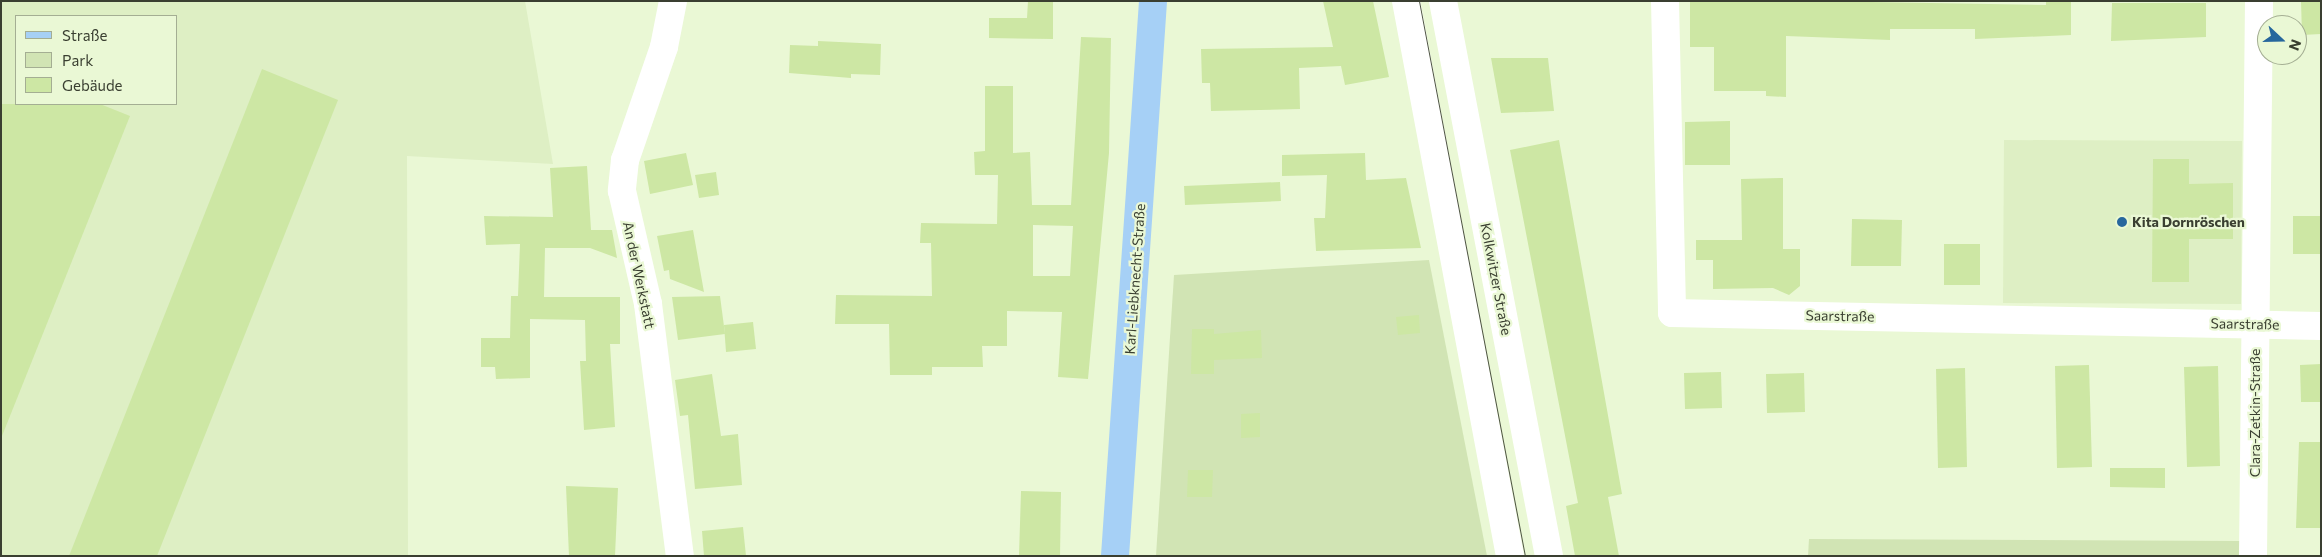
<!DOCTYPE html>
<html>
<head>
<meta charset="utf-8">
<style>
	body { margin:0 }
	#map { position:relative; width:2322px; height:557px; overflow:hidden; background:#eaf8d5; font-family:Commissioner,sans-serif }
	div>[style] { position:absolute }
	.built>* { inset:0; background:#deefc4 }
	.green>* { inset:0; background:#d1e4b4 }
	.building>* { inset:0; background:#cde7a4 }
	.minor>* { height:28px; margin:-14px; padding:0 14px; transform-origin:14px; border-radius:14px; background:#fff }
	.major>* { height:28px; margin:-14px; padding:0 14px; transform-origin:14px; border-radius:14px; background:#a6d0f6 }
	.tram>* { height:1px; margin:-0.5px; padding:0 0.5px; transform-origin:0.5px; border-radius:0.5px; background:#4e5443 }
	.dots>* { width:14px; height:14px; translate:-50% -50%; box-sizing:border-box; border:2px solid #eaf8d5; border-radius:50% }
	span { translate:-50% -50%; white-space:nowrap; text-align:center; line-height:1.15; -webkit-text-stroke:4.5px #eaf8d5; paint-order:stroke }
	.poi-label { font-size:14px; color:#3a3f31; font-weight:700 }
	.left { translate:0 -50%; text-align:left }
	.street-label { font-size:14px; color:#3a3f31 }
	.frame { position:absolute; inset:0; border:2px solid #3a3f31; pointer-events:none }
	.legend { position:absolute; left:15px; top:15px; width:162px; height:90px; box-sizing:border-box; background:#eaf8d5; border:1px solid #a4ae93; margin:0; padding:6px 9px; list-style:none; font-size:15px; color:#3a3f31 }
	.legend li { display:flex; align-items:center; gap:10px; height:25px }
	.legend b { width:25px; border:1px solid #a4ae93 }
	.north { position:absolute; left:2257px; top:15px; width:50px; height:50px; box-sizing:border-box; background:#eaf8d5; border:1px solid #a4ae93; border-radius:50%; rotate:111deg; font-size:14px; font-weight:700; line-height:20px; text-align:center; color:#3a3f31 }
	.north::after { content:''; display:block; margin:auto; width:18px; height:22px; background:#27679d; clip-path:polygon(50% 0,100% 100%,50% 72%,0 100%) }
</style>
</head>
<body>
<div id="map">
	<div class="built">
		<div style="clip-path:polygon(evenodd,1px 1px,525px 1px,553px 164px,407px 156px,408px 556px,1px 556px,1px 1px,16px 16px,176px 16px,176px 104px,16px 104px,16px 16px)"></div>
		<div style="clip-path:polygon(2004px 140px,2242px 141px,2241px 304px,2003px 303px)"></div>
	</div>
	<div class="green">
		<div style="clip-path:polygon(1429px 260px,1487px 556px,1156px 556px,1174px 275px)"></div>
		<div style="clip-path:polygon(1809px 539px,2240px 541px,2241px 556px,1808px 556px)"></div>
	</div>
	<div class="building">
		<div style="clip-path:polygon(1028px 1px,1053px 1px,1053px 39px,989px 38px,989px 18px,1027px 18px)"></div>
		<div style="clip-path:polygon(1323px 1px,1373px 1px,1389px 77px,1345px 85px,1341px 66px,1299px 68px,1300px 109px,1211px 111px,1210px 83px,1202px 83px,1201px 49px,1333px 47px)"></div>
		<div style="clip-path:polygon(1811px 1px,2046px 5px,2046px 2px,2071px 2px,2071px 35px,1975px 39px,1975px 29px,1890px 29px,1890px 40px,1786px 36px,1786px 97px,1766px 96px,1766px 91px,1714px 91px,1714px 47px,1690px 47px,1690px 2px)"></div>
		<div style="clip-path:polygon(2301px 1px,2321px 1px,2321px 34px,2302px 35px)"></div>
		<div style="clip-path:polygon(2112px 3px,2206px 3px,2206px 37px,2111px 41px)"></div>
		<div style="clip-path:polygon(evenodd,1081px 37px,1111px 38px,1109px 153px,1088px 379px,1058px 377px,1062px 312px,1007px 311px,1007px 346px,982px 346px,983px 367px,932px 367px,932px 375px,890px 375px,889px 324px,835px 324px,836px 295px,932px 296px,931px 243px,920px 243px,921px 223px,997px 224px,998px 175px,975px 175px,974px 152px,985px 151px,985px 86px,1013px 86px,1013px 153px,1030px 152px,1032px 205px,1071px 205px,1081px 37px,1033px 225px,1073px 226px,1070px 276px,1033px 276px,1033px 225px)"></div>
		<div style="clip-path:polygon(818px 41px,881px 44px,880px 75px,851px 74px,851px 78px,789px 73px,790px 45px,818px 46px)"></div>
		<div style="clip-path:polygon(1491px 58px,1548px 58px,1554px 111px,1501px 113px)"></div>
		<div style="clip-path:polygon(262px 69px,338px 100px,157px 556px,69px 556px)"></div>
		<div style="clip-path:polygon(1px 104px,100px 104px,130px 116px,2px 436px)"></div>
		<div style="clip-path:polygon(1730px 121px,1730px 165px,1685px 165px,1685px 122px)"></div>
		<div style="clip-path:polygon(1559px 140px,1622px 494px,1608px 497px,1619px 556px,1575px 556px,1566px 506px,1578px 503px,1510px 150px)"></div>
		<div style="clip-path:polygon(686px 153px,693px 185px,650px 194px,644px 161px)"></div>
		<div style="clip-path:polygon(1365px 153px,1366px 180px,1406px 178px,1421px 248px,1316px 251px,1314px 218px,1325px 218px,1327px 175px,1282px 176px,1282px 155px)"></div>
		<div style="clip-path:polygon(2153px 159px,2189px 159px,2189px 184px,2233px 183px,2233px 239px,2189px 239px,2189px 282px,2152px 282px)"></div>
		<div style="clip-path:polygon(587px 166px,591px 230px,612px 230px,617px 258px,590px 248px,545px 248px,544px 297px,620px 297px,620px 344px,610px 344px,615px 427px,584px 430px,580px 361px,586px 361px,585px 320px,530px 319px,530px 378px,496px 379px,495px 367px,481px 367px,481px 338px,510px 338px,511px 296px,518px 296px,520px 244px,486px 245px,484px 216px,553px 217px,550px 168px)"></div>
		<div style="clip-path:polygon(716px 172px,719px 195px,699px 198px,695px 175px)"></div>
		<div style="clip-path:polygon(1783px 178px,1783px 249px,1800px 249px,1800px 286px,1789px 295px,1773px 288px,1713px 289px,1713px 260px,1696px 260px,1696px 240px,1742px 240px,1741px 179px)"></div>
		<div style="clip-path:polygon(1280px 182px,1281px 201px,1185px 205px,1184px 186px)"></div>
		<div style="clip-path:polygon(2293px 216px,2321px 216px,2321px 254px,2293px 254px)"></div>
		<div style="clip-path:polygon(1852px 219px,1902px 220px,1901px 266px,1851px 266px)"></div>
		<div style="clip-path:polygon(693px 230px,704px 292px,670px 279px,669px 270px,664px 271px,657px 236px)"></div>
		<div style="clip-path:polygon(1944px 244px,1980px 244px,1980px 285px,1944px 285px)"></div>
		<div style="clip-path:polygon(720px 296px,725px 334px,678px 340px,672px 297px)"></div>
		<div style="clip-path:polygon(1419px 315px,1420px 333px,1398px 335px,1396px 317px)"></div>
		<div style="clip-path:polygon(753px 322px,756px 349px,726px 352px,724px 325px)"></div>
		<div style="clip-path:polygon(1192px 329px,1214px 329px,1214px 334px,1261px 330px,1262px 358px,1214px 360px,1214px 374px,1191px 374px)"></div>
		<div style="clip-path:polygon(2321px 364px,2321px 402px,2301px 402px,2300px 365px)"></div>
		<div style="clip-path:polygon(2089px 365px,2092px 467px,2057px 468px,2055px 366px)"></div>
		<div style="clip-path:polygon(2218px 366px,2220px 466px,2187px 467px,2184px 367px)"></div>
		<div style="clip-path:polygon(1965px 368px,1967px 467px,1938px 468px,1936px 369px)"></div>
		<div style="clip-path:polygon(1721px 372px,1722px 408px,1685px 409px,1684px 373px)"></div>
		<div style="clip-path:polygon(1804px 373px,1805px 412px,1767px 413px,1766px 374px)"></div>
		<div style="clip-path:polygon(712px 374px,721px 436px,738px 434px,742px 485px,695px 489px,688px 415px,680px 416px,675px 380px)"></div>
		<div style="clip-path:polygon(1260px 413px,1260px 437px,1241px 438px,1241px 414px)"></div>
		<div style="clip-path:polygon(2299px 442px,2321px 442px,2321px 528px,2296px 528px)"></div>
		<div style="clip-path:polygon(2110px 468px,2165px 468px,2165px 488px,2110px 487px)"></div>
		<div style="clip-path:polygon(1188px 470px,1213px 470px,1212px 497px,1187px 497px)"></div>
		<div style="clip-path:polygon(566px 486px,618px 488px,615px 556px,569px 556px)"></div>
		<div style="clip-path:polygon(1021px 491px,1061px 492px,1060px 556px,1019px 556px)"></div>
		<div style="clip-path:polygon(743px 527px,746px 556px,704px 556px,702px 531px)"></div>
	</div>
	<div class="minor">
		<div style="left:673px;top:1px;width:47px;rotate:101.1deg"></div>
		<div style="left:664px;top:47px;width:120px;rotate:109deg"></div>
		<div style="left:625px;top:160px;width:31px;rotate:96deg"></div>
		<div style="left:622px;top:191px;width:116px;rotate:77deg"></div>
		<div style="left:648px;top:304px;width:254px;rotate:82.8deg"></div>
		<div style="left:1406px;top:1px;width:565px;rotate:79.39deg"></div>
		<div style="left:1443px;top:1px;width:565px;rotate:79.19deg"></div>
		<div style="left:1665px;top:1px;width:312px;rotate:88.7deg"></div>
		<div style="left:1672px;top:313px;width:649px;rotate:1.15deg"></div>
		<div style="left:2253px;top:556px;width:555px;rotate:-89.38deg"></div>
	</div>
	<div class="major">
		<div style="left:1115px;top:556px;width:556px;rotate:-86.08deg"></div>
	</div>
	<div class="tram">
		<div style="left:1419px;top:1px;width:565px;rotate:79.19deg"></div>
	</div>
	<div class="dots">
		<div style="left:2122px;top:222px;background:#27679d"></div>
	</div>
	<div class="poi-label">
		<span class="left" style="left:2132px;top:222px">Kita Dornröschen</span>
	</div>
	<div class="street-label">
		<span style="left:639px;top:275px;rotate:78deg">An der Werkstatt</span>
		<span style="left:1135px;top:279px;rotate:-86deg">Karl-Liebknecht-Straße</span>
		<span style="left:1496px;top:279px;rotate:79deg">Kolkwitzer Straße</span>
		<span style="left:1840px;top:316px;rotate:1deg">Saarstraße</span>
		<span style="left:2245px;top:324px;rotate:1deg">Saarstraße</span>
		<span style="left:2255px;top:413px;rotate:-90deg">Clara-Zetkin-Straße</span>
	</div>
	<div class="frame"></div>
	<ul class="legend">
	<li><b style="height:6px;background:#a6d0f6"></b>Straße</li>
	<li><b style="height:14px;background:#d1e4b4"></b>Park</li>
	<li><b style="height:14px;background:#cde7a4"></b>Gebäude</li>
	</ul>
	<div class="north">N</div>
</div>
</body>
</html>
